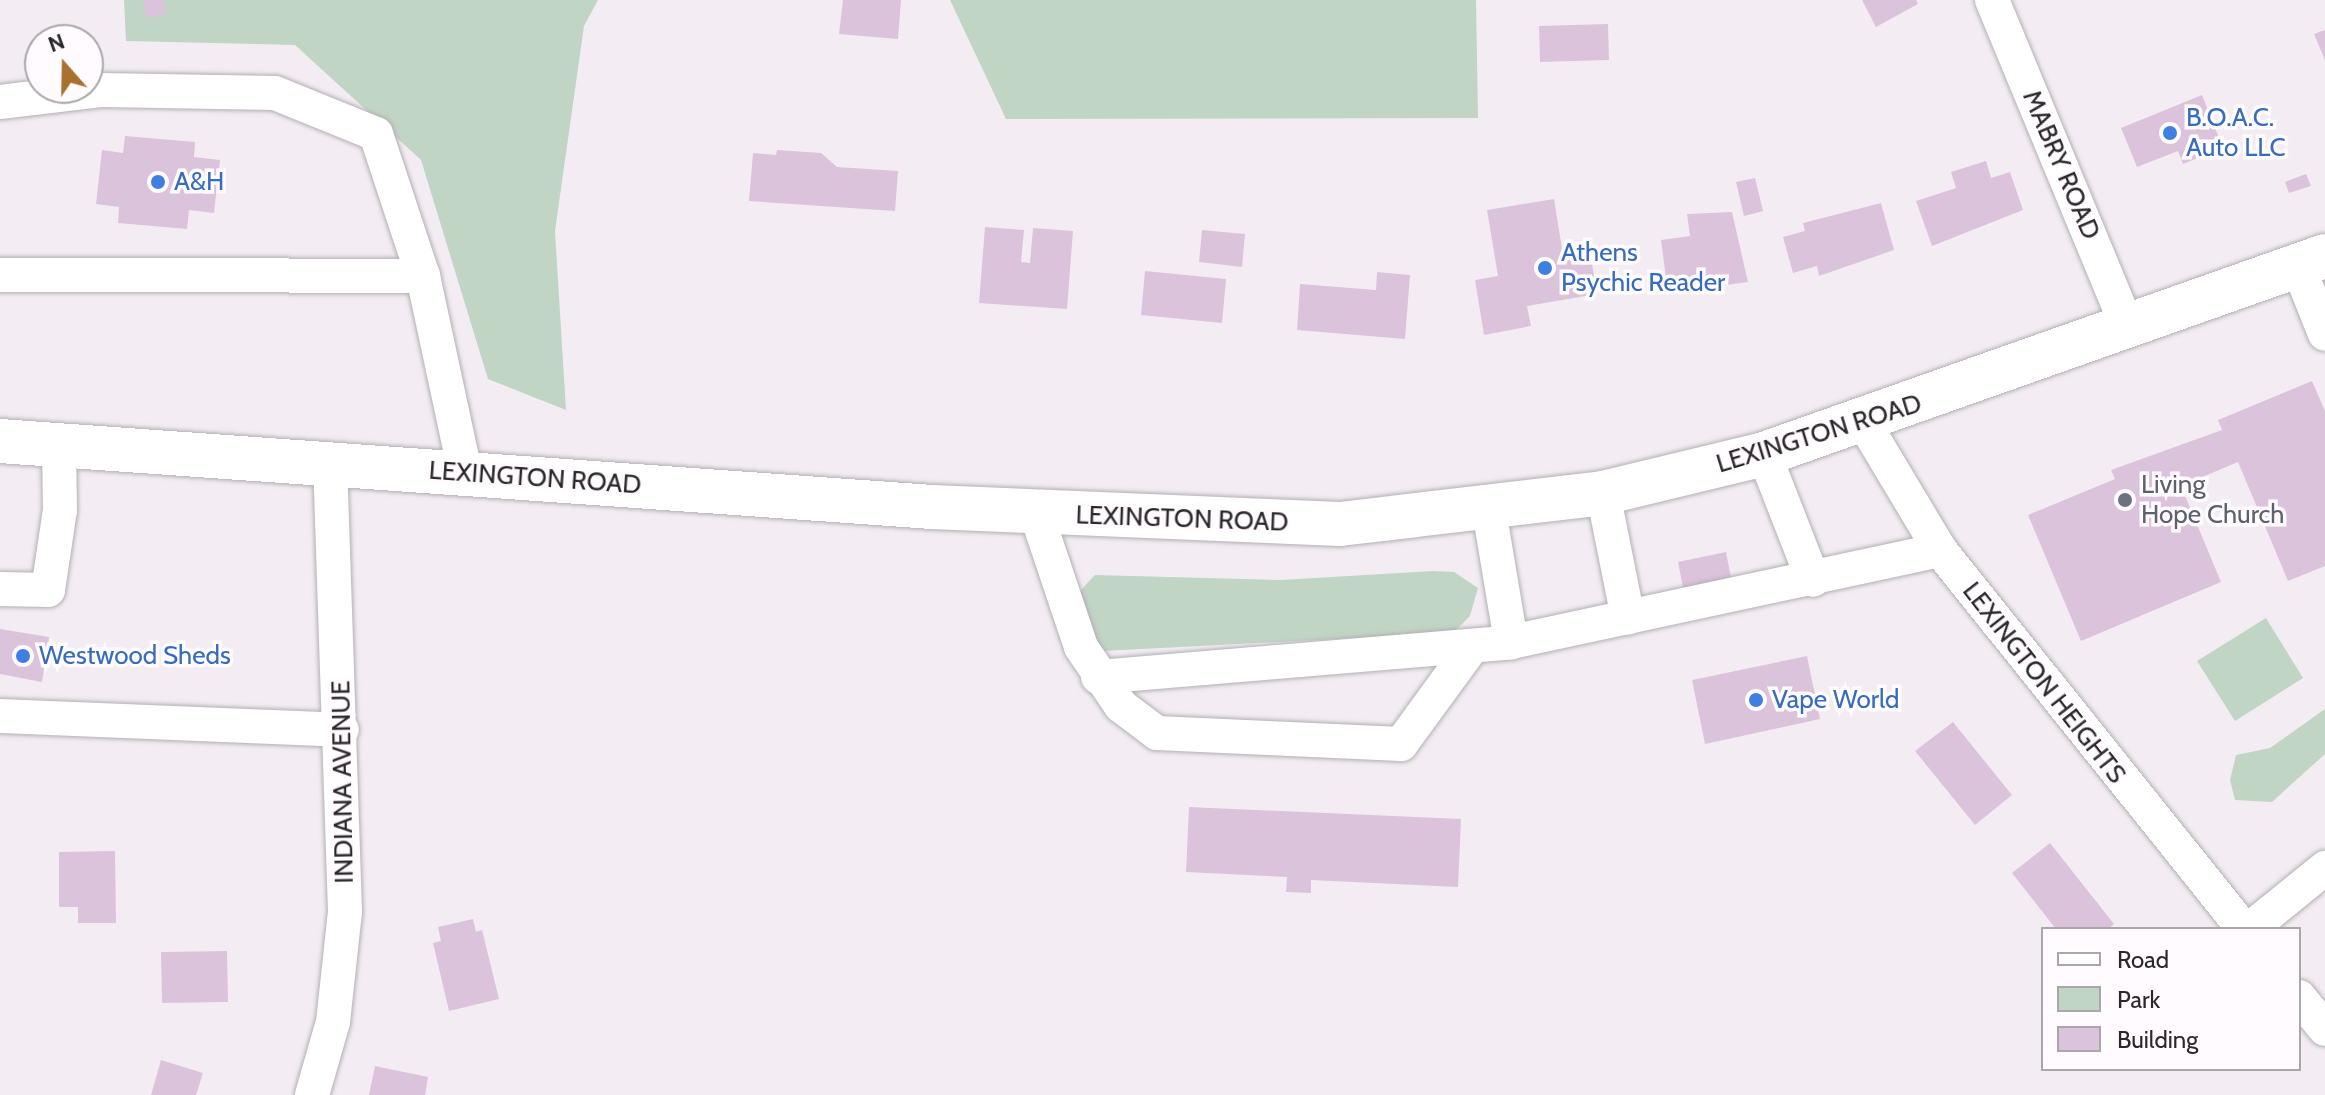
<!DOCTYPE html>
<html>
<head>
<meta charset="utf-8">
<style>
	body { margin:0 }
	#map { position:relative; width:2325px; height:1095px; overflow:hidden; background:#f3edf3; font-family:Cabin,sans-serif }
	div>[style] { position:absolute }
	.green>* { inset:0; background:#c1d5c5 }
	.building>* { inset:0; background:#dcc3dc }
	.roads { filter:drop-shadow(0 0 2px #b4afb4) drop-shadow(0 0 2px #b4afb4) }
	.minor>* { height:34px; margin:-17px; padding:0 17px; transform-origin:17px; border-radius:17px; background:#fff }
	.highway>* { height:44px; margin:-22px; padding:0 22px; transform-origin:22px; border-radius:22px; background:#fff }
	.dots>* { width:22px; height:22px; translate:-50% -50%; box-sizing:border-box; border:4px solid #fffbff; border-radius:50% }
	span { translate:-50% -50%; white-space:nowrap; text-align:center; line-height:1.15; -webkit-text-stroke:7px #fffbff; paint-order:stroke }
	.shop-label { font-size:26px; color:#366cbe }
	.left { translate:0 -50%; text-align:left }
	.street-label { font-size:26px; color:#2a282a }
	.worship-label { font-size:26px; color:#5b616d }
	.legend { position:absolute; left:2041px; top:927px; width:260px; height:144px; box-sizing:border-box; background:#fffbff; border:2px solid #aaa7aa; margin:0; padding:10px 14px; list-style:none; font-size:24px; color:#2a282a }
	.legend li { display:flex; align-items:center; gap:16px; height:40px }
	.legend b { width:40px; border:2px solid #aaa7aa }
	.north { position:absolute; left:24px; top:24px; width:80px; height:80px; box-sizing:border-box; background:#fffbff; border:2px solid #aaa7aa; border-radius:50%; rotate:340deg; font-size:22px; font-weight:700; line-height:32px; text-align:center; color:#2a282a }
	.north::after { content:''; display:block; margin:auto; width:28px; height:36px; background:#a9712e; clip-path:polygon(50% 0,100% 100%,50% 72%,0 100%) }
</style>
</head>
<body>
<div id="map">
	<div class="green">
		<div style="clip-path:polygon(124px 0,598px 0,584px 26px,555px 231px,566px 410px,488px 379px,421px 160px,295px 45px,126px 41px)"></div>
		<div style="clip-path:polygon(950px 0,1476px 0,1478px 118px,1006px 119px)"></div>
		<div style="clip-path:polygon(1433px 571px,1454px 572px,1478px 588px,1470px 616px,1453px 633px,1103px 651px,1089px 637px,1079px 592px,1095px 575px,1281px 580px)"></div>
		<div style="clip-path:polygon(2266px 618px,2303px 678px,2235px 721px,2197px 661px)"></div>
		<div style="clip-path:polygon(2325px 709px,2325px 754px,2272px 802px,2235px 800px,2230px 780px,2236px 755px,2270px 748px)"></div>
	</div>
	<div class="building">
		<div style="clip-path:polygon(143px 0,164px 0,167px 14px,146px 17px)"></div>
		<div style="clip-path:polygon(843px 0,901px 0,898px 39px,839px 34px)"></div>
		<div style="clip-path:polygon(1862px 0,1916px 0,1918px 4px,1876px 27px)"></div>
		<div style="clip-path:polygon(1608px 24px,1609px 60px,1540px 62px,1539px 26px)"></div>
		<div style="clip-path:polygon(2325px 30px,2325px 60px,2314px 34px)"></div>
		<div style="clip-path:polygon(2202px 95px,2219px 138px,2201px 145px,2205px 155px,2183px 164px,2178px 151px,2137px 167px,2121px 128px)"></div>
		<div style="clip-path:polygon(125px 136px,195px 142px,194px 157px,220px 160px,214px 213px,189px 210px,187px 229px,118px 223px,119px 207px,96px 204px,102px 150px,123px 153px)"></div>
		<div style="clip-path:polygon(777px 150px,821px 153px,837px 167px,898px 171px,895px 211px,749px 201px,753px 153px,776px 155px)"></div>
		<div style="clip-path:polygon(1986px 161px,1991px 178px,2010px 172px,2023px 210px,1932px 246px,1916px 201px,1956px 188px,1951px 172px)"></div>
		<div style="clip-path:polygon(2306px 174px,2311px 186px,2289px 193px,2285px 182px)"></div>
		<div style="clip-path:polygon(1755px 178px,1763px 211px,1744px 216px,1736px 182px)"></div>
		<div style="clip-path:polygon(1554px 199px,1564px 261px,1591px 257px,1597px 294px,1527px 306px,1531px 326px,1484px 335px,1475px 280px,1498px 276px,1487px 210px)"></div>
		<div style="clip-path:polygon(1881px 203px,1894px 250px,1819px 276px,1817px 266px,1793px 273px,1783px 237px,1805px 231px,1803px 223px)"></div>
		<div style="clip-path:polygon(1732px 212px,1748px 282px,1668px 293px,1661px 240px,1690px 236px,1687px 214px)"></div>
		<div style="clip-path:polygon(985px 227px,1024px 230px,1021px 262px,1030px 263px,1033px 228px,1073px 231px,1067px 309px,979px 303px)"></div>
		<div style="clip-path:polygon(1202px 230px,1245px 234px,1242px 267px,1199px 262px)"></div>
		<div style="clip-path:polygon(1145px 271px,1226px 279px,1222px 323px,1141px 315px)"></div>
		<div style="clip-path:polygon(1377px 272px,1410px 275px,1405px 339px,1297px 330px,1300px 284px,1376px 290px)"></div>
		<div style="clip-path:polygon(2312px 381px,2325px 411px,2325px 566px,2288px 581px,2238px 462px,2181px 486px,2221px 582px,2081px 641px,2028px 515px,2115px 479px,2111px 470px,2222px 430px,2218px 420px)"></div>
		<div style="clip-path:polygon(1726px 552px,1734px 593px,1686px 603px,1678px 562px)"></div>
		<div style="clip-path:polygon(0 629px,49px 637px,42px 682px,0 674px)"></div>
		<div style="clip-path:polygon(1807px 656px,1820px 719px,1705px 744px,1692px 680px)"></div>
		<div style="clip-path:polygon(1953px 722px,2012px 795px,1975px 825px,1915px 751px)"></div>
		<div style="clip-path:polygon(1189px 807px,1461px 819px,1458px 887px,1311px 880px,1311px 893px,1286px 892px,1287px 877px,1186px 872px)"></div>
		<div style="clip-path:polygon(2050px 843px,2114px 924px,2108px 929px,2056px 929px,2012px 873px)"></div>
		<div style="clip-path:polygon(115px 851px,116px 923px,78px 923px,78px 907px,59px 907px,59px 852px)"></div>
		<div style="clip-path:polygon(473px 919px,476px 932px,482px 930px,499px 999px,449px 1011px,433px 943px,441px 941px,438px 927px)"></div>
		<div style="clip-path:polygon(227px 951px,228px 1002px,162px 1003px,161px 952px)"></div>
		<div style="clip-path:polygon(161px 1060px,203px 1073px,196px 1095px,151px 1095px)"></div>
		<div style="clip-path:polygon(375px 1066px,428px 1077px,425px 1095px,369px 1095px)"></div>
	</div>
	<div class="roads">
		<div class="minor">
			<div style="left:1992px;top:0;width:357px;rotate:67.5deg"></div>
			<div style="left:0;top:102px;width:103px;rotate:-6.7deg"></div>
			<div style="left:102px;top:90px;width:173px;rotate:1deg"></div>
			<div style="left:275px;top:93px;width:109px;rotate:22.1deg"></div>
			<div style="left:376px;top:134px;width:150px;rotate:71.7deg"></div>
			<div style="left:423px;top:276px;width:200px;rotate:77.9deg"></div>
			<div style="left:2298px;top:266px;width:73px;rotate:68.3deg"></div>
			<div style="left:0;top:275px;width:423px;rotate:0.1deg"></div>
			<div style="left:1864px;top:423px;width:148px;rotate:59.1deg"></div>
			<div style="left:1940px;top:550px;width:486px;rotate:51.3deg"></div>
			<div style="left:1764px;top:454px;width:135px;rotate:68.7deg"></div>
			<div style="left:1603px;top:493px;width:127px;rotate:78.7deg"></div>
			<div style="left:1489px;top:510px;width:134px;rotate:80.5deg"></div>
			<div style="left:1036px;top:513px;width:141px;rotate:71.4deg"></div>
			<div style="left:1081px;top:647px;width:71px;rotate:55.9deg"></div>
			<div style="left:1121px;top:706px;width:45px;rotate:36.9deg"></div>
			<div style="left:1157px;top:733px;width:244px;rotate:2.6deg"></div>
			<div style="left:1401px;top:744px;width:119px;rotate:-53.9deg"></div>
			<div style="left:0;top:589px;width:48px;rotate:1.2deg"></div>
			<div style="left:48px;top:590px;width:81px;rotate:-81.5deg"></div>
			<div style="left:60px;top:510px;width:65px;rotate:-90.9deg"></div>
			<div style="left:1098px;top:677px;width:414px;rotate:-4.8deg"></div>
			<div style="left:1511px;top:642px;width:439px;rotate:-12.1deg"></div>
			<div style="left:0;top:716px;width:342px;rotate:2.3deg"></div>
			<div style="left:2250px;top:929px;width:97px;rotate:-39.1deg"></div>
			<div style="left:2299px;top:997px;width:41px;rotate:50.9deg"></div>
			<div style="left:312px;top:1095px;width:76px;rotate:-74deg"></div>
			<div style="left:333px;top:1022px;width:111px;rotate:-83.8deg"></div>
			<div style="left:345px;top:912px;width:446px;rotate:-91.9deg"></div>
		</div>
		<div class="highway">
			<div style="left:0;top:441px;width:934px;rotate:4.05deg"></div>
			<div style="left:932px;top:507px;width:408px;rotate:2.4deg"></div>
			<div style="left:1340px;top:524px;width:265px;rotate:-6.7deg"></div>
			<div style="left:1603px;top:493px;width:166px;rotate:-13.6deg"></div>
			<div style="left:1764px;top:454px;width:595px;rotate:-19.44deg"></div>
		</div>
	</div>
	<div class="dots">
		<div style="left:2170px;top:133px;background:#3f7fe0"></div>
		<div style="left:158px;top:182px;background:#3f7fe0"></div>
		<div style="left:1545px;top:268px;background:#3f7fe0"></div>
		<div style="left:2125px;top:500px;background:#6b7280"></div>
		<div style="left:23px;top:656px;background:#3f7fe0"></div>
		<div style="left:1756px;top:700px;background:#3f7fe0"></div>
	</div>
	<div class="shop-label">
		<span class="left" style="left:2186px;top:133px">B.O.A.C.<br>Auto LLC</span>
		<span class="left" style="left:174px;top:182px">A&amp;H</span>
		<span class="left" style="left:1561px;top:268px">Athens<br>Psychic Reader</span>
		<span class="left" style="left:39px;top:656px">Westwood Sheds</span>
		<span class="left" style="left:1772px;top:700px">Vape World</span>
	</div>
	<div class="street-label">
		<span style="left:2061px;top:165px;rotate:67deg">MABRY ROAD</span>
		<span style="left:1819px;top:434px;rotate:-17deg">LEXINGTON ROAD</span>
		<span style="left:535px;top:478px;rotate:4deg">LEXINGTON ROAD</span>
		<span style="left:1182px;top:519px;rotate:2deg">LEXINGTON ROAD</span>
		<span style="left:2044px;top:683px;rotate:52deg">LEXINGTON HEIGHTS</span>
		<span style="left:343px;top:782px;rotate:-91deg">INDIANA AVENUE</span>
	</div>
	<div class="worship-label">
		<span class="left" style="left:2141px;top:500px">Living<br>Hope Church</span>
	</div>
	<ul class="legend">
	<li><b style="height:10px;background:#fff"></b>Road</li>
	<li><b style="height:22px;background:#c1d5c5"></b>Park</li>
	<li><b style="height:22px;background:#dcc3dc"></b>Building</li>
	</ul>
	<div class="north">N</div>
</div>
</body>
</html>
